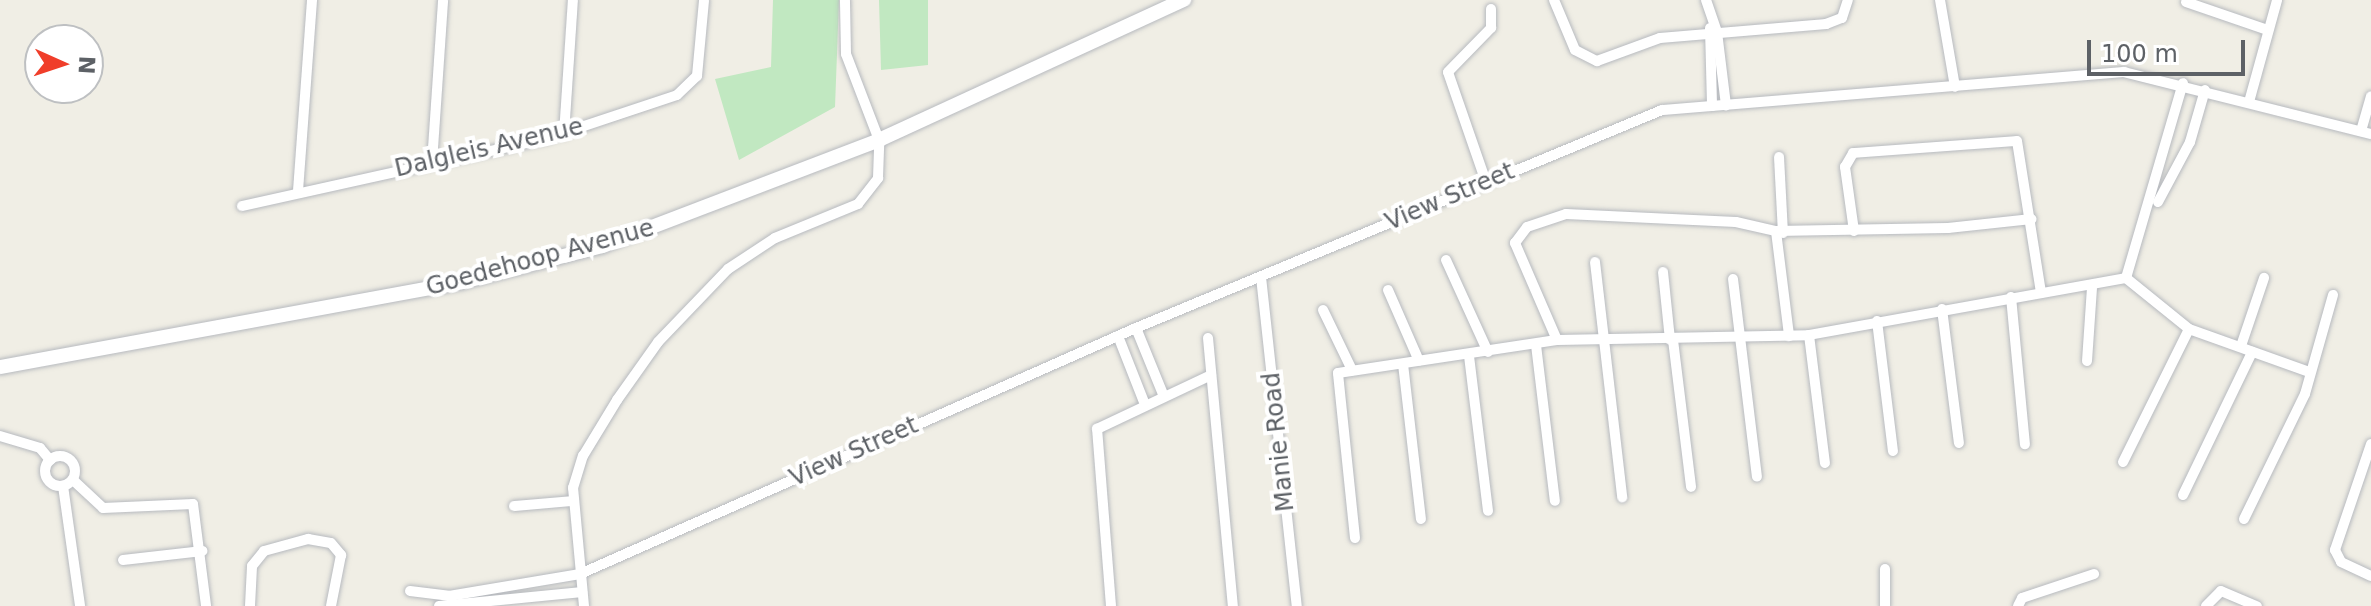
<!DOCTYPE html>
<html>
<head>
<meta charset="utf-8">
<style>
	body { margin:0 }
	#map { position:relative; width:2371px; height:606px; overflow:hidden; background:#f0eee5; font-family:"DejaVu Sans",sans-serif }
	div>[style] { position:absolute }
	.green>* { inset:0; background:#c1e8c1 }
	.roads { filter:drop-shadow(0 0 2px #b7babf) drop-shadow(0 0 2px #b7babf) }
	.minor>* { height:10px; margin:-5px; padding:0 5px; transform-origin:5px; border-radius:5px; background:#fff }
	.minor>.ring { margin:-5px; padding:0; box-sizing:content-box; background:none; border:10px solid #fff; border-radius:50% }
	.secondary>* { height:14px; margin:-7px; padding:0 7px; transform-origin:7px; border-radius:7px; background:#fff }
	span { translate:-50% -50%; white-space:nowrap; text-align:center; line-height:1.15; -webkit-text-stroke:8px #fff; paint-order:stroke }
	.street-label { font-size:24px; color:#5d6166 }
	.north { position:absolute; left:24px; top:24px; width:80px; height:80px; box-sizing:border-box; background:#fff; border:2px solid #bec0c2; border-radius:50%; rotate:93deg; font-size:22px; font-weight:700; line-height:32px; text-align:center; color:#5d6166 }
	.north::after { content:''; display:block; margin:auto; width:28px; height:36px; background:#f03e2a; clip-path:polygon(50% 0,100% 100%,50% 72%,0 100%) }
	.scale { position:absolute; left:2087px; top:40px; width:158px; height:36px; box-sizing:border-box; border:4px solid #5d6166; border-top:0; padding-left:10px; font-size:24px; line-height:28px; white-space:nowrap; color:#5d6166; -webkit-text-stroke:6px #fff; paint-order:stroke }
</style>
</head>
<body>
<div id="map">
	<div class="green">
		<div style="clip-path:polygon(773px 0,839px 0,835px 107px,739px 160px,715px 79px,771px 67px)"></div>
		<div style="clip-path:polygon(879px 0,928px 0,928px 65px,881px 70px)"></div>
	</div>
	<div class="roads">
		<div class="minor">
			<div style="left:1554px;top:0;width:54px;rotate:67.2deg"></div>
			<div style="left:1575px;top:50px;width:25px;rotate:27deg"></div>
			<div style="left:1597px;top:61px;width:67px;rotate:-20.1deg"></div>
			<div style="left:1660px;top:38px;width:167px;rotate:-4.8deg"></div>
			<div style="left:1826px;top:24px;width:17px;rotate:-21deg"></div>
			<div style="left:1842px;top:18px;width:19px;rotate:-72deg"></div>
			<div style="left:1706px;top:0;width:34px;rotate:71deg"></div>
			<div style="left:1717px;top:32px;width:74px;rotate:83deg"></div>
			<div style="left:1940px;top:0;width:88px;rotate:80.2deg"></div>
			<div style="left:2186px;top:2px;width:87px;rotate:18.9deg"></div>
			<div style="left:1710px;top:28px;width:78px;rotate:88.5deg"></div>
			<div style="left:2249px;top:102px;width:106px;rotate:-74.6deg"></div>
			<div style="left:2361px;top:131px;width:36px;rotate:-74deg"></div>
			<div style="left:564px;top:134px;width:134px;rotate:-86.2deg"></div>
			<div style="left:1779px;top:157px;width:76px;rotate:87deg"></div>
			<div style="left:432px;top:163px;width:163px;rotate:-86.1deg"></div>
			<div style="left:1486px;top:182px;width:116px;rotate:-109.1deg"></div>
			<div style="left:1448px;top:72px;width:62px;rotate:-45.7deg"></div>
			<div style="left:1491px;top:28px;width:19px;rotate:-90deg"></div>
			<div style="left:298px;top:191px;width:192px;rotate:-85.8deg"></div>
			<div style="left:2158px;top:202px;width:68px;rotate:-61.9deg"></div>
			<div style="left:2190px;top:142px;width:54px;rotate:-73.9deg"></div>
			<div style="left:242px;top:206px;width:310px;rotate:-12.5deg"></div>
			<div style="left:545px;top:139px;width:139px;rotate:-18.4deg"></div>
			<div style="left:677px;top:95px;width:28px;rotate:-44deg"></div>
			<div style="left:697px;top:76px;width:76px;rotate:-84.7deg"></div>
			<div style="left:1776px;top:231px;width:172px;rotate:-1deg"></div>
			<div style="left:1948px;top:228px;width:84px;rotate:-6.1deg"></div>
			<div style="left:1854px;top:231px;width:65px;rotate:-98deg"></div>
			<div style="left:1845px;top:167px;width:16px;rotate:-60deg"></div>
			<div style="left:1853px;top:153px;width:164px;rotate:-4.2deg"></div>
			<div style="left:2017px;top:141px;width:154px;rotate:81deg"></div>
			<div style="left:1446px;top:260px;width:101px;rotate:65.5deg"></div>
			<div style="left:1595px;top:262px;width:237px;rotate:83.4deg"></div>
			<div style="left:1663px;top:272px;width:68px;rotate:84.1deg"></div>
			<div style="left:1261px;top:277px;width:331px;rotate:83.8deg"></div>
			<div style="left:2126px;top:278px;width:81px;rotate:39deg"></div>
			<div style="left:2189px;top:329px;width:127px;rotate:19.7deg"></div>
			<div style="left:2126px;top:278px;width:203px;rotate:-73.7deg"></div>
			<div style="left:1733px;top:279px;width:199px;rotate:83.1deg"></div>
			<div style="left:1388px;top:290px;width:77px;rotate:66.4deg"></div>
			<div style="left:2011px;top:297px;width:148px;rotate:84.6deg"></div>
			<div style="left:1942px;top:309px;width:135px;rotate:82.8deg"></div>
			<div style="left:1323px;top:310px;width:67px;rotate:64.2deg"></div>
			<div style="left:1877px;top:321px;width:131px;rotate:83deg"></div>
			<div style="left:1136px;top:328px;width:71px;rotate:67.8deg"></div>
			<div style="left:1809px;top:335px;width:129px;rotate:82.9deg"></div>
			<div style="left:1118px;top:336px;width:71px;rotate:68.5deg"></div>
			<div style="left:1208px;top:338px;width:269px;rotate:84.7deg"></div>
			<div style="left:1557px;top:340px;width:106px;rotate:-113.4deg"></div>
			<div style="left:1515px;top:243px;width:20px;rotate:-53deg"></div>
			<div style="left:1527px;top:227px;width:41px;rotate:-18.4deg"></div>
			<div style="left:1566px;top:214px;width:170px;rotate:2.7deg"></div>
			<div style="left:1736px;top:222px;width:41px;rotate:12.7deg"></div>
			<div style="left:1776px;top:231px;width:106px;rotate:82.9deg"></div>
			<div style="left:1673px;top:340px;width:148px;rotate:83deg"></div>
			<div style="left:1536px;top:345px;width:157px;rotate:83.1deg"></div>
			<div style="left:2241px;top:346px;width:72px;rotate:-71.3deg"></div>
			<div style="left:1469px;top:356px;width:156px;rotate:83deg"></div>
			<div style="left:2087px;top:361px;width:73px;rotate:-86.1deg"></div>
			<div style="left:1403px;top:364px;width:156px;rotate:83.4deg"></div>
			<div style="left:0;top:436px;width:42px;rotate:16.7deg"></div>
			<div style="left:40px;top:448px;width:16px;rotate:50deg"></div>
			<div style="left:2371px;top:444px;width:112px;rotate:108.8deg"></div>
			<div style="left:2335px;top:550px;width:13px;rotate:63deg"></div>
			<div style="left:2341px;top:562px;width:33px;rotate:25deg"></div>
			<div class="ring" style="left:45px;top:456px;width:20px;height:20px"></div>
			<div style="left:2123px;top:462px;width:148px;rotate:-63.6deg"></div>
			<div style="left:73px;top:480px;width:41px;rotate:43deg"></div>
			<div style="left:103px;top:508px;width:90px;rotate:-2.5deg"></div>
			<div style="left:193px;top:504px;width:103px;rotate:82.7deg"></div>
			<div style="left:63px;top:486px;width:121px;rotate:81.9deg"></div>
			<div style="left:2183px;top:495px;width:159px;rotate:-64.2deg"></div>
			<div style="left:514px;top:506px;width:58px;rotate:-4.9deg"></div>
			<div style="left:2244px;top:519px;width:139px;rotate:-64deg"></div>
			<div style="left:2305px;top:394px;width:103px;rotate:-74.2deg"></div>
			<div style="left:1355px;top:538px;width:166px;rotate:-95.9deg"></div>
			<div style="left:1338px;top:373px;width:221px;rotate:-8.6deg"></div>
			<div style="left:1557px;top:340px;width:252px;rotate:-1.1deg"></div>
			<div style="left:1809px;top:335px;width:322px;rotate:-10.2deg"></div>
			<div style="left:123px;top:560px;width:80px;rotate:-6.5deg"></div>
			<div style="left:410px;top:591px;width:39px;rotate:7deg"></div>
			<div style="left:449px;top:596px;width:133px;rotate:-9.5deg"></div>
			<div style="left:580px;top:574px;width:608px;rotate:-23.87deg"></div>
			<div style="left:1136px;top:328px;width:569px;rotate:-22.51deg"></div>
			<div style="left:1662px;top:110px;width:464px;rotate:-4.7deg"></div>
			<div style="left:2124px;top:72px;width:255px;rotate:14.1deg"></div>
			<div style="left:250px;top:606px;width:40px;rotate:-87.1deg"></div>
			<div style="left:252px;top:566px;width:19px;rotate:-51deg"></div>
			<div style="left:264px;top:551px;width:46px;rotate:-15.3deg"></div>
			<div style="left:308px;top:539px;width:23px;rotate:10deg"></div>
			<div style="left:331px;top:543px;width:16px;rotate:50deg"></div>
			<div style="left:341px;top:555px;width:52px;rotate:101.1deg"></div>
			<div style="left:439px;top:606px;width:144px;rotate:-5.6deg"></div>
			<div style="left:584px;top:606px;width:119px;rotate:-95.3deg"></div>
			<div style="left:573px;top:488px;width:34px;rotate:-73deg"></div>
			<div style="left:583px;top:456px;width:66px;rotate:-58.7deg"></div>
			<div style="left:617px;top:400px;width:71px;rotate:-54.7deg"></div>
			<div style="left:658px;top:342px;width:101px;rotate:-46.2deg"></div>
			<div style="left:728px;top:269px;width:56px;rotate:-33.4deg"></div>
			<div style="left:775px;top:238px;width:90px;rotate:-22.3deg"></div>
			<div style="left:858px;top:204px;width:33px;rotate:-52deg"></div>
			<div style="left:878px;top:178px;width:38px;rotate:-88deg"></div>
			<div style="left:879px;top:140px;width:92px;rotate:-111deg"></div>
			<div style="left:846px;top:54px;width:54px;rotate:-91.1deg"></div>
			<div style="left:1111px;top:606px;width:178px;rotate:-94.5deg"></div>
			<div style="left:1097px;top:429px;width:126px;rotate:-25.3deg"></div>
			<div style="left:1885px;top:606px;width:37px;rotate:-90deg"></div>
			<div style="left:2018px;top:606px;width:9px;rotate:-63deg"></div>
			<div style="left:2022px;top:598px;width:76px;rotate:-18.4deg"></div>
			<div style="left:2206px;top:606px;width:21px;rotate:-45deg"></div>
			<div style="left:2221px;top:591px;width:39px;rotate:23deg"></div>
		</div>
		<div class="secondary">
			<div style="left:0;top:367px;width:470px;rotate:-10.4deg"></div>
			<div style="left:462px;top:282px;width:145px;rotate:-14.4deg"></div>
			<div style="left:602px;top:246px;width:297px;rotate:-20.9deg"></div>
			<div style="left:879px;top:140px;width:336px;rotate:-24.7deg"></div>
		</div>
	</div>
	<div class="street-label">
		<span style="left:489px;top:148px;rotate:-13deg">Dalgleis Avenue</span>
		<span style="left:1450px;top:197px;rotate:-23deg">View Street</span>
		<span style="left:540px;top:258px;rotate:-15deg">Goedehoop Avenue</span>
		<span style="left:1279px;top:442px;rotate:-96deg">Manie Road</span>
		<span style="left:854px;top:452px;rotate:-24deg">View Street</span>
	</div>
	<div class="north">N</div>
	<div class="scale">100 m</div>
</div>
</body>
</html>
